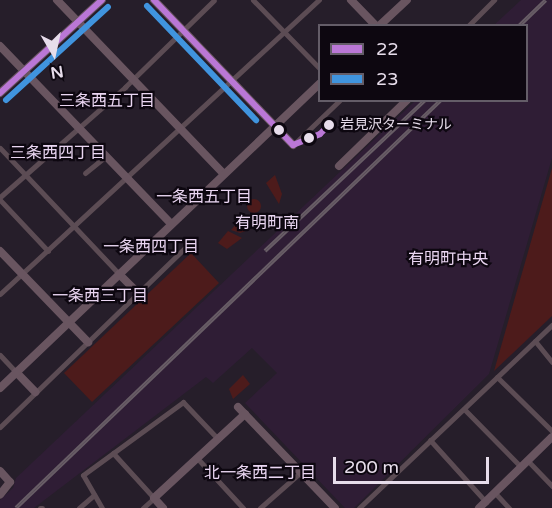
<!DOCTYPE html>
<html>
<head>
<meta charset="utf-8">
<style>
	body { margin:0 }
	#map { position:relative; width:552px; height:508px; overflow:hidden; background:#261e2a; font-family:"Varela Round","Noto Sans JP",sans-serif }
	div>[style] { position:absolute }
	.built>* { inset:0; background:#2f1d35 }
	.green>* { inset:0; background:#4d1b1b }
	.round { border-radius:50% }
	.street>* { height:5px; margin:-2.5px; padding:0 2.5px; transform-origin:2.5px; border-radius:2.5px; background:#5c4c54 }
	.secondary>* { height:8px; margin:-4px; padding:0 4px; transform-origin:4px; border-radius:4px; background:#695560 }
	.primary>* { height:8px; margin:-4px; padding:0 4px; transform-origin:4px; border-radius:4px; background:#675360 }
	.rail>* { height:4px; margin-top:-2px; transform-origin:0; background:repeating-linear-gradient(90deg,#0d0710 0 4.5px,#685d66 0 9px); box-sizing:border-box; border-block:2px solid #685d66 }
	.bus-1>* { height:6px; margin:-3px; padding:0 3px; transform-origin:3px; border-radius:3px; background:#ba77d6 }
	.bus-2>* { height:6px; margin:-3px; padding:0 3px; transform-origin:3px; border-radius:3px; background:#4094de }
	.dots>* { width:16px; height:16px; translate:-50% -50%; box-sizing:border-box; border:3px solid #0d0710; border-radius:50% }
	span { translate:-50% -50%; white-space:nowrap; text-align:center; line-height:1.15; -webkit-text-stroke:4.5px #0d0710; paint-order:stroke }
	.bus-label { font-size:14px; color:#e7ddeb }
	.left { translate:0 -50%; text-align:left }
	.neighbourhood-label { font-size:16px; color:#ead6f2 }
	.legend { position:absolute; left:318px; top:24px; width:210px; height:78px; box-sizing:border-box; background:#0d0710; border:2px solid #645d68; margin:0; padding:8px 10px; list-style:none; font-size:18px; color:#e7ddeb }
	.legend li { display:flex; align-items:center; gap:12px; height:30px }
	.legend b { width:30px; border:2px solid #645d68 }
	.north { position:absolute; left:24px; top:24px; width:60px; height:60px; -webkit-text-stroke:4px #0d0710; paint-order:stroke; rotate:171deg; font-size:16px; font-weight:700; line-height:24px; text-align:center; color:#e7ddeb }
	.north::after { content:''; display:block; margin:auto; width:21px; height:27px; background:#e7ddeb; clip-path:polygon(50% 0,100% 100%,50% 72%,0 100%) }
	.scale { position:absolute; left:333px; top:457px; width:156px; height:27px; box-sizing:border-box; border:3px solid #e7ddeb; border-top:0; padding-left:8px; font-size:18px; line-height:21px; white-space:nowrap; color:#e7ddeb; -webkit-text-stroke:4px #0d0710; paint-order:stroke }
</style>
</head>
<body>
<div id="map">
	<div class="built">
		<div style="clip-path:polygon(521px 0,552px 0,552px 158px,489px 374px,354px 508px,345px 508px,245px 403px,277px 373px,252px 348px,213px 383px,206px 377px,34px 508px,0 508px,0 500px,13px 488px,16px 478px,415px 101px,526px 100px,526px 26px,494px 25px)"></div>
	</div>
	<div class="green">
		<div style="clip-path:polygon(552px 168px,552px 316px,494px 371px)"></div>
		<div style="clip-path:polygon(275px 175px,282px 194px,279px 204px,266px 183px)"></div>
		<div class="round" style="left:247px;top:199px;width:14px;height:14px"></div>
		<div style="clip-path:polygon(238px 222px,246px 227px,251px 229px,240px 233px,231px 230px)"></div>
		<div style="clip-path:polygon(228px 231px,242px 238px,227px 249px,218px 243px)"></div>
		<div style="clip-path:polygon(191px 253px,219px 283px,92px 402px,64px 373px)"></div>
		<div style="clip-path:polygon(243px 375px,250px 384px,233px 399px,229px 389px)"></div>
	</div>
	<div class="street">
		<div style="left:253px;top:0;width:96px;rotate:45.8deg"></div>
		<div style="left:468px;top:26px;width:37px;rotate:-45deg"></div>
		<div style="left:293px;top:145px;width:65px;rotate:-43.8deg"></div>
		<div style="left:0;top:148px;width:173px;rotate:46.6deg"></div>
		<div style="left:85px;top:173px;width:27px;rotate:-39deg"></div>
		<div style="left:0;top:197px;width:167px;rotate:-41.3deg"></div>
		<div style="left:125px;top:87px;width:124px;rotate:-44.3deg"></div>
		<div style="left:0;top:200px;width:70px;rotate:46.7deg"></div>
		<div style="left:0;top:294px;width:434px;rotate:-42.7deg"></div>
		<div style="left:535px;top:341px;width:27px;rotate:51deg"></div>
		<div style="left:0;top:355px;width:23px;rotate:47deg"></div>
		<div style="left:497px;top:377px;width:77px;rotate:44.5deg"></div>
		<div style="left:464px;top:409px;width:81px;rotate:45.5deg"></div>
		<div style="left:0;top:427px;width:259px;rotate:-44.1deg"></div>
		<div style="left:430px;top:440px;width:84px;rotate:47.9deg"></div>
		<div style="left:113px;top:453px;width:61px;rotate:47.7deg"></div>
		<div style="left:154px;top:498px;width:15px;rotate:138deg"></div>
		<div style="left:197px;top:458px;width:68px;rotate:47.4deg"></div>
		<div style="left:528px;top:461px;width:35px;rotate:46deg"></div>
		<div style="left:495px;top:493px;width:21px;rotate:47deg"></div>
		<div style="left:40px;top:508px;width:2px"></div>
		<div style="left:79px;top:508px;width:20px;rotate:-41deg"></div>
		<div style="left:102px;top:508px;width:38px;rotate:-120deg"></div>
		<div style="left:83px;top:475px;width:124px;rotate:-36.1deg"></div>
		<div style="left:183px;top:402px;width:51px;rotate:46.6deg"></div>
		<div style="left:260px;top:508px;width:55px;rotate:-41.3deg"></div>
		<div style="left:359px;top:508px;width:266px;rotate:-43.5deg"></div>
	</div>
	<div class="secondary">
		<div style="left:57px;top:0;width:241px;rotate:46.2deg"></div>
		<div style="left:154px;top:0;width:201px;rotate:46.2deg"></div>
		<div style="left:351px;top:0;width:36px;rotate:46deg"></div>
		<div style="left:379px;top:26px;width:38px;rotate:-43deg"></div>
		<div style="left:0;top:46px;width:247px;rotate:46.1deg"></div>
		<div style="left:339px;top:166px;width:95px;rotate:-44.1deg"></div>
		<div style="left:0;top:251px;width:127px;rotate:46deg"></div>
		<div style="left:119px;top:274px;width:27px;rotate:45deg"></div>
		<div style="left:16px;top:372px;width:28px;rotate:46deg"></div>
		<div style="left:0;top:388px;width:442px;rotate:-43.6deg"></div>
		<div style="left:238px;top:407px;width:140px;rotate:46.2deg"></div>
		<div style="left:0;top:471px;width:15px;rotate:48deg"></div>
		<div style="left:10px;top:482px;width:16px;rotate:128deg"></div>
		<div style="left:163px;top:508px;width:13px;rotate:-132deg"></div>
		<div style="left:154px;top:498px;width:124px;rotate:-42.7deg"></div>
		<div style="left:479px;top:508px;width:102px;rotate:-44.2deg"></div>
	</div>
	<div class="primary">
		<div style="left:0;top:93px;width:138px;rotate:-42.4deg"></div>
	</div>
	<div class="rail">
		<div style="left:519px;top:26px;width:37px;rotate:-44deg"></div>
		<div style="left:265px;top:251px;width:220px;rotate:-43.3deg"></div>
		<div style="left:16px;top:508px;width:589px;rotate:-43.83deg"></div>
	</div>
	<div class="bus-1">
		<div style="left:154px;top:0;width:201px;rotate:46.2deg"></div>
		<div style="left:293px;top:145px;width:29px;rotate:-22deg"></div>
		<div style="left:320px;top:134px;width:16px;rotate:-45deg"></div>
		<div style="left:0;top:93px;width:138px;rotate:-42.4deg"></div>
	</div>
	<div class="bus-2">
		<div style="left:147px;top:6px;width:158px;rotate:46.3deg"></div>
		<div style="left:6px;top:100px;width:138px;rotate:-42.4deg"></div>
	</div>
	<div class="dots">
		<div style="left:329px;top:125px;background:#e7ddeb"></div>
		<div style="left:279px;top:130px;background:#e7ddeb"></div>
		<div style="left:309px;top:138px;background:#e7ddeb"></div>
	</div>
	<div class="bus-label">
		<span class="left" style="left:340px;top:125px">岩見沢ターミナル</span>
	</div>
	<div class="neighbourhood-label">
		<span style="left:107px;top:101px">三条西五丁目</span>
		<span style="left:58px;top:153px">三条西四丁目</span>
		<span style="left:204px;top:197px">一条西五丁目</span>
		<span style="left:267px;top:223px">有明町南</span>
		<span style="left:151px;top:247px">一条西四丁目</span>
		<span style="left:448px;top:259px">有明町中央</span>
		<span style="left:100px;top:296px">一条西三丁目</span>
		<span style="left:260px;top:473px">北一条西二丁目</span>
	</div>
	<ul class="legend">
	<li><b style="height:8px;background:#ba77d6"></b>22</li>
	<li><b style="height:8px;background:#4094de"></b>23</li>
	</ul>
	<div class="north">N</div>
	<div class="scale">200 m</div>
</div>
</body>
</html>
